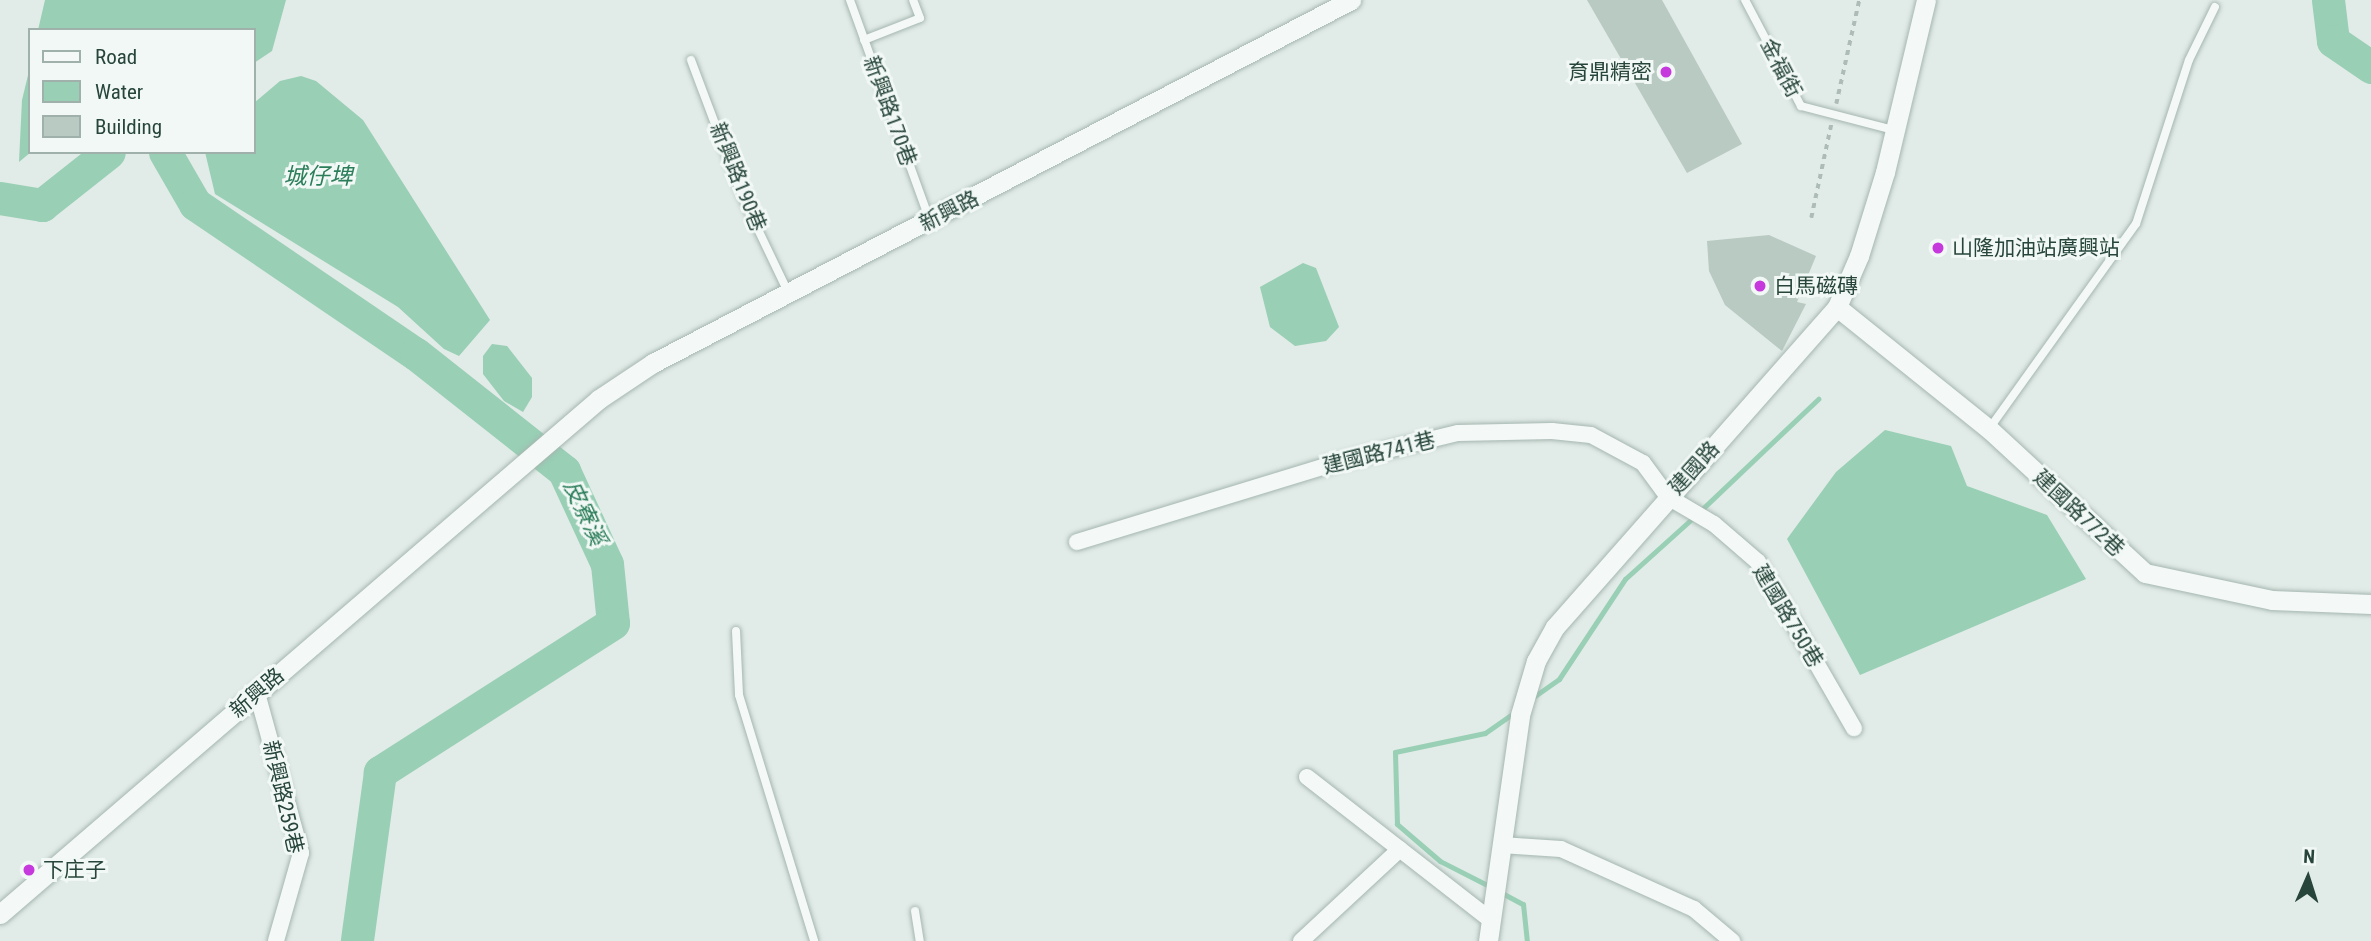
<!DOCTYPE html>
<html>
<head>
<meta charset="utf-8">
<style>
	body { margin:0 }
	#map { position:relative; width:2371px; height:941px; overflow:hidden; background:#e1ebe7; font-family:"Roboto Condensed","Noto Sans TC",sans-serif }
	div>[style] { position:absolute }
	.water>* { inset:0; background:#98cfb5 }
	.stream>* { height:5px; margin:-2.5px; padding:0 2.5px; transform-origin:2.5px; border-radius:2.5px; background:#98cfb5 }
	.river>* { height:33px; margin:-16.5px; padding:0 16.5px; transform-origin:16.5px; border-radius:16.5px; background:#98cfb5 }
	.building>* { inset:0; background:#b8cac2 }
	.path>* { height:3.5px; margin-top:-1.75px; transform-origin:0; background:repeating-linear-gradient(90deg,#aebcb7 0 5px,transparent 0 10px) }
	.roads { filter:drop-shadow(0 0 2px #a5b6b0) drop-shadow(0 0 2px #a5b6b0) }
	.service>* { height:8px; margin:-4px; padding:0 4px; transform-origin:4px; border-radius:4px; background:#f4f9f7 }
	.minor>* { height:16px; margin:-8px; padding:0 8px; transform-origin:8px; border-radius:8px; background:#f4f9f7 }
	.tertiary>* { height:19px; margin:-9.5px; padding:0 9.5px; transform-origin:9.5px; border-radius:9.5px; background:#f4f9f7 }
	.dots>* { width:19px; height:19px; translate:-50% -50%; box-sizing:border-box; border:4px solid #f1f8f5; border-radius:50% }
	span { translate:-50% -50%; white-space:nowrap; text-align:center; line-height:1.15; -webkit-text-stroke:6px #f1f8f5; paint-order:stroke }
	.street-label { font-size:21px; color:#27453a }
	.poi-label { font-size:21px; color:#27453a }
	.right { translate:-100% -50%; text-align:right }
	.left { translate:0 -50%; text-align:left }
	.water-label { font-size:23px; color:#2c7e5a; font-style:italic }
	.legend { position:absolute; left:28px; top:28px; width:228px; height:126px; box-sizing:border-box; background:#f1f8f5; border:2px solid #a0b0aa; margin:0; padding:9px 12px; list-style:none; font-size:21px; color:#27453a }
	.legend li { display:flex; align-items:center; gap:14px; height:35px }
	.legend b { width:35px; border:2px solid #a0b0aa }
	.north { position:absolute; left:2273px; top:843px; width:70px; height:70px; -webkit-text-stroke:5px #f1f8f5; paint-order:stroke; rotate:3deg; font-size:19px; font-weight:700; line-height:28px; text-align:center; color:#27453a }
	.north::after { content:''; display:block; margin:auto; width:24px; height:32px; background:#27453a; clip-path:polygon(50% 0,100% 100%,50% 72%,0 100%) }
</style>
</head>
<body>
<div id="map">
	<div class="water">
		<div style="clip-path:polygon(45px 0,286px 0,272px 51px,254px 63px,254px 30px,38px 30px)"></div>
		<div style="clip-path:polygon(30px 67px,31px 152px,19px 162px,22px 100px)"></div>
		<div style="clip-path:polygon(301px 76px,316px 81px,363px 120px,490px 320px,459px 356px,444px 349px,398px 307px,215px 194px,205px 152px,254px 152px,254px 103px,280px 81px)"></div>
		<div style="clip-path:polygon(1303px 263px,1316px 268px,1339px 327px,1326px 341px,1295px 346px,1270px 327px,1260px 287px)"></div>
		<div style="clip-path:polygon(492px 344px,507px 346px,532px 378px,532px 397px,523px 412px,504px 401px,483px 374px,483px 356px)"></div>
		<div style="clip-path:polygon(1885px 430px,1951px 446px,1967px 486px,2047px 515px,2086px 579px,1860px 675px,1787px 539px,1836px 472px)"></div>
	</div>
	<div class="stream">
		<div style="left:1698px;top:513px;width:166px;rotate:-43.5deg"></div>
		<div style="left:1532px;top:698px;width:33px;rotate:-35deg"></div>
		<div style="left:1559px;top:679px;width:120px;rotate:-56.6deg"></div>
		<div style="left:1625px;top:579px;width:96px;rotate:-42deg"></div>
		<div style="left:1491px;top:887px;width:57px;rotate:-153deg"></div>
		<div style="left:1440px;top:861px;width:57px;rotate:-139.3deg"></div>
		<div style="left:1397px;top:824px;width:72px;rotate:-91.6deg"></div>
		<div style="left:1395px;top:752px;width:92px;rotate:-11.9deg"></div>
		<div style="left:1485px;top:733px;width:38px;rotate:-35deg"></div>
		<div style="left:1500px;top:892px;width:26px;rotate:28deg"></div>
		<div style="left:1523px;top:904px;width:37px;rotate:84deg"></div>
	</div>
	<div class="river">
		<div style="left:2328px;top:0;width:41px;rotate:83deg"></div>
		<div style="left:2333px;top:41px;width:46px;rotate:34.4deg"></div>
		<div style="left:165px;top:152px;width:60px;rotate:60deg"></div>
		<div style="left:195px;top:204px;width:267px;rotate:34.2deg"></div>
		<div style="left:416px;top:354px;width:189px;rotate:38.3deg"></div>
		<div style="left:564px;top:471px;width:102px;rotate:65.2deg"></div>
		<div style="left:607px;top:564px;width:59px;rotate:84.2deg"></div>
		<div style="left:613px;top:623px;width:277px;rotate:147.4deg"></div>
		<div style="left:380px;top:772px;width:171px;rotate:97.8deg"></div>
		<div style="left:0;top:198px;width:43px;rotate:9.5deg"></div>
		<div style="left:42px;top:205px;width:85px;rotate:-38.3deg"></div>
	</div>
	<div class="building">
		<div style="clip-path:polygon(1587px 0,1662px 0,1742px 144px,1687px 173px)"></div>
		<div style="clip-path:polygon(1769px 235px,1816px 256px,1797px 302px,1806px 304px,1782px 351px,1725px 305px,1709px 271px,1707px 241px)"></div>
	</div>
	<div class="path">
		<div style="left:1836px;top:104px;width:107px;rotate:-77.5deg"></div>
		<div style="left:1811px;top:218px;width:95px;rotate:-77.9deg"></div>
	</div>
	<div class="roads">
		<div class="service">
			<div style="left:850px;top:0;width:232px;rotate:70.1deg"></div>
			<div style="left:1745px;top:0;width:120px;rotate:62.2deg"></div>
			<div style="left:1801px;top:106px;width:96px;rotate:14.5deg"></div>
			<div style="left:864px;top:40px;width:60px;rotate:-21.4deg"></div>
			<div style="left:920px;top:18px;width:19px;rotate:-111deg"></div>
			<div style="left:691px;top:60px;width:145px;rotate:69.4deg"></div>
			<div style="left:742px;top:196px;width:106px;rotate:64.4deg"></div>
			<div style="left:1989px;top:429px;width:252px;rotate:-54.4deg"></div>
			<div style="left:2136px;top:224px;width:172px;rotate:-72.1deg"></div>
			<div style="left:2189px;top:60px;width:59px;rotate:-63.9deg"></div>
			<div style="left:736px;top:631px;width:64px;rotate:87.3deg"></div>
			<div style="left:739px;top:695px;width:257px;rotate:73deg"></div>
			<div style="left:915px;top:911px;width:30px;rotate:81deg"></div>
		</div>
		<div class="minor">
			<div style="left:1077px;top:542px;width:273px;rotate:-17deg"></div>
			<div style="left:1338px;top:462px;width:123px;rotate:-13.6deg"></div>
			<div style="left:1458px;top:433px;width:94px;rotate:-1.2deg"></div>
			<div style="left:1552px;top:431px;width:39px;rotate:6deg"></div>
			<div style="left:1591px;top:435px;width:59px;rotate:28.3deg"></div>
			<div style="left:1643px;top:463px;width:42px;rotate:53.7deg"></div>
			<div style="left:1668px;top:497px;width:53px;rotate:30.4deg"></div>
			<div style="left:1714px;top:524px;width:58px;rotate:40.8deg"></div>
			<div style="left:1758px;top:562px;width:192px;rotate:60deg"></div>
			<div style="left:257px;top:693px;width:166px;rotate:74.6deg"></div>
			<div style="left:301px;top:853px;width:91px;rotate:105.9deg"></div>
			<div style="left:1307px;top:777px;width:233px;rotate:37.9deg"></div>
			<div style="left:1501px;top:845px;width:60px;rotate:3.8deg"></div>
			<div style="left:1561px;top:849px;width:146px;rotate:24.3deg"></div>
			<div style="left:1694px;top:909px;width:50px;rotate:40.1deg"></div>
			<div style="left:1301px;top:941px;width:135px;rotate:-42.9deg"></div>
		</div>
		<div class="tertiary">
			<div style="left:1837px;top:307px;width:195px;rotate:38.8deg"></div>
			<div style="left:1989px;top:429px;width:212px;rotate:42.7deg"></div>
			<div style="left:2145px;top:573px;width:130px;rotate:12deg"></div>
			<div style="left:2272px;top:600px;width:99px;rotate:2.3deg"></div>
			<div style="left:0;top:914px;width:790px;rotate:-40.69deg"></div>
			<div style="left:599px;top:399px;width:65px;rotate:-33.7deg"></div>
			<div style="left:653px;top:363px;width:787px;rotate:-27.48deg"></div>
			<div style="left:1488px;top:941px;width:228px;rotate:-81.9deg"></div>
			<div style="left:1520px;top:715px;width:56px;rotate:-73.5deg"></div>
			<div style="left:1536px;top:661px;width:39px;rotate:-61deg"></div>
			<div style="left:1555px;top:627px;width:427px;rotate:-48.6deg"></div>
			<div style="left:1837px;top:307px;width:56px;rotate:-66.7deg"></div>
			<div style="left:1859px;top:256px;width:88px;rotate:-72.8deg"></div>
			<div style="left:1885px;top:172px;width:177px;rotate:-76.6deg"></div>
		</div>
	</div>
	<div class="dots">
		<div style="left:1666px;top:72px;background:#c539dd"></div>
		<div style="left:1938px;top:248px;background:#c539dd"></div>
		<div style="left:1760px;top:286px;background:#c539dd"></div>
		<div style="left:29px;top:870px;background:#c539dd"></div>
	</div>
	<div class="street-label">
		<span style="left:1781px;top:68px;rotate:62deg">金福街</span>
		<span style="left:890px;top:111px;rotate:70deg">新興路170巷</span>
		<span style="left:738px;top:177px;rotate:68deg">新興路190巷</span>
		<span style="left:949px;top:211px;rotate:-27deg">新興路</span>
		<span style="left:1379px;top:453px;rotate:-14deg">建國路741巷</span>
		<span style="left:1694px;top:468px;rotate:-48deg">建國路</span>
		<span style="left:2079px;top:513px;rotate:43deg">建國路772巷</span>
		<span style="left:1788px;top:616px;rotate:59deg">建國路750巷</span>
		<span style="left:257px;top:693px;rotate:-41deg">新興路</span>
		<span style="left:283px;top:797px;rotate:77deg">新興路259巷</span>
	</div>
	<div class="poi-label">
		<span class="right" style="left:1652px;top:72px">育鼎精密</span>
		<span class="left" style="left:1952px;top:248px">山隆加油站廣興站</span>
		<span class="left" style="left:1774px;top:286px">白馬磁磚</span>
		<span class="left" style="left:43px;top:870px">下庄子</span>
	</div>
	<div class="water-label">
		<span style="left:318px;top:177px">城仔埤</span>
		<span style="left:584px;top:513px;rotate:65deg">皮寮溪</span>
	</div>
	<ul class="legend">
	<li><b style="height:9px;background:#f4f9f7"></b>Road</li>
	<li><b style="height:19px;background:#98cfb5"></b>Water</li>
	<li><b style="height:19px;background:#b8cac2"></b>Building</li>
	</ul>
	<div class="north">N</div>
</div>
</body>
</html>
